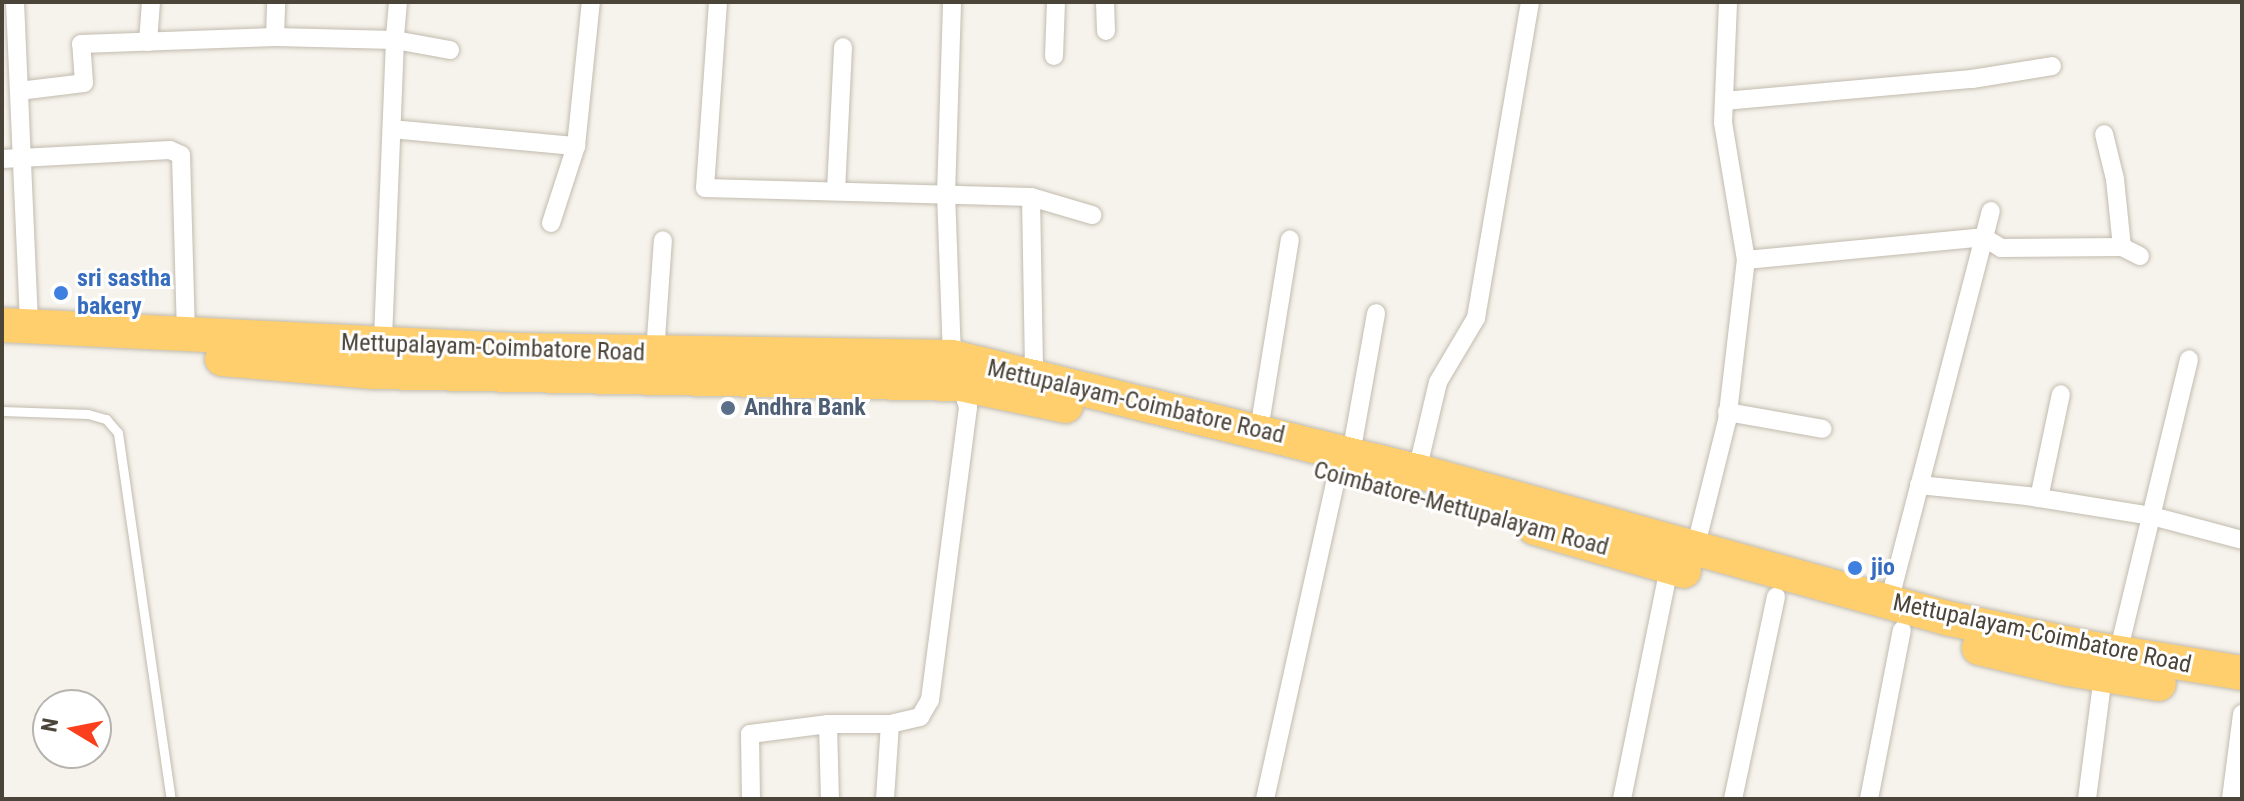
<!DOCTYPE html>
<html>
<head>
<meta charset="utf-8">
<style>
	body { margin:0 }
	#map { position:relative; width:2244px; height:801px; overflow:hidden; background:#f6f3ec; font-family:"Roboto Condensed",sans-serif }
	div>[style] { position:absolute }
	.roads { filter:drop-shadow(0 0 2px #c2bbae) drop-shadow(0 0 2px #c2bbae) }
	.lane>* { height:9px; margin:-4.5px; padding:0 4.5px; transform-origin:4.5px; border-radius:4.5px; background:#fff }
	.street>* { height:18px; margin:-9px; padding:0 9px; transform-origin:9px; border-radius:9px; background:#fff }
	.highway>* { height:34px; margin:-17px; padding:0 17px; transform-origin:17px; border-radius:17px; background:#ffcf6e }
	.dots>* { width:22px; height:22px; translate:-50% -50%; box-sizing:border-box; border:4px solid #fff; border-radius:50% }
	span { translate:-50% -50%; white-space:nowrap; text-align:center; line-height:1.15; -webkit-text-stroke:6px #fff; paint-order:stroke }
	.shop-label { font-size:24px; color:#366cbe; font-weight:700 }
	.left { translate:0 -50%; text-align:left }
	.street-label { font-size:24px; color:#4b4439 }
	.service-label { font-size:24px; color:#4e5e75; font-weight:700 }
	.frame { position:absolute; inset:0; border:4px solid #4b4439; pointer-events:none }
	.north { position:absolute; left:32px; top:689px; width:80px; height:80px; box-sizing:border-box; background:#fff; border:2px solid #b7b4b0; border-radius:50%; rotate:280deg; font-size:22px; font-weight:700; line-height:32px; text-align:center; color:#4b4439 }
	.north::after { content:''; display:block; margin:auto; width:28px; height:36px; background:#fc3f1d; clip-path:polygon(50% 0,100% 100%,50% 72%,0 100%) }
</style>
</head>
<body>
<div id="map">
	<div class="roads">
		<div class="lane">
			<div style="left:2px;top:411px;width:86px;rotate:2deg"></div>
			<div style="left:88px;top:414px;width:19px;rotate:16deg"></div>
			<div style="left:106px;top:419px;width:18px;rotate:49deg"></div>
			<div style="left:118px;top:433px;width:370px;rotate:81.8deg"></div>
		</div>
		<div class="street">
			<div style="left:15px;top:2px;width:325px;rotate:87.5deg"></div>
			<div style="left:398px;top:2px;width:38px;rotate:95deg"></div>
			<div style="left:395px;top:40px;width:56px;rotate:10.3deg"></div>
			<div style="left:718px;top:2px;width:186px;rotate:94deg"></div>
			<div style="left:705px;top:188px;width:326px;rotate:1.6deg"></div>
			<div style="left:1031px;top:197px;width:179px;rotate:89deg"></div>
			<div style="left:1105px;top:2px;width:29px;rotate:88deg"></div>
			<div style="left:275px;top:37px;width:35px;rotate:-88deg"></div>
			<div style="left:148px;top:42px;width:40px;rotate:-85.7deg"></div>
			<div style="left:1054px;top:56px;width:54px;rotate:-87.9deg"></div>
			<div style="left:19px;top:91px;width:65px;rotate:-7deg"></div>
			<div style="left:84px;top:83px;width:39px;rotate:-94deg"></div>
			<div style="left:81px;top:44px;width:194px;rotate:-2.1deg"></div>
			<div style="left:275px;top:37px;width:120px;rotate:1.4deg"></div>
			<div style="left:395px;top:40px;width:305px;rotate:92.3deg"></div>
			<div style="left:1724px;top:101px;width:249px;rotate:-5.1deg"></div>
			<div style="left:1972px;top:79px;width:81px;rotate:-9.2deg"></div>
			<div style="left:392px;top:129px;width:185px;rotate:5.3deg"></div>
			<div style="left:2px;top:159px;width:168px;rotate:-3.1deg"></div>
			<div style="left:170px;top:150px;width:12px;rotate:24deg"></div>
			<div style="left:181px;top:155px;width:179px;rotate:88.4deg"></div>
			<div style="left:836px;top:191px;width:144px;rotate:-87.2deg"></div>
			<div style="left:1031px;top:197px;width:64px;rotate:16.4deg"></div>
			<div style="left:551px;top:223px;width:81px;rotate:-72deg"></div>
			<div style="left:576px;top:146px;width:145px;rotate:-84.1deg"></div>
			<div style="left:2122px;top:247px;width:20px;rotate:27deg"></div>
			<div style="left:1746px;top:260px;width:238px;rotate:-5.5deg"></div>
			<div style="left:1983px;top:237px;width:21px;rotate:31deg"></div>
			<div style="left:2001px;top:248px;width:121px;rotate:-0.5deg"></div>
			<div style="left:2122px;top:247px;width:68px;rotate:-95.9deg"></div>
			<div style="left:2115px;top:179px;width:46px;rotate:-103.7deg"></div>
			<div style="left:655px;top:353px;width:113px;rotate:-86deg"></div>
			<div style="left:1727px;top:412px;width:97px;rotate:10deg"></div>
			<div style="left:1259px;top:430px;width:193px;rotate:-80.8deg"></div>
			<div style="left:1351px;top:454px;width:143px;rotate:-79.9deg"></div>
			<div style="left:1417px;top:471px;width:91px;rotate:-76.7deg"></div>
			<div style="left:1438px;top:382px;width:74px;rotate:-59.3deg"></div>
			<div style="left:1476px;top:318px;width:321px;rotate:-80.3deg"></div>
			<div style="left:1919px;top:485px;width:109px;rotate:5.8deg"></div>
			<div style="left:2027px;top:496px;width:127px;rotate:9.1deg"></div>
			<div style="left:2152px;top:516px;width:93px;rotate:14.9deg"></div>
			<div style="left:2039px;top:498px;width:106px;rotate:-78.1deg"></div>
			<div style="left:1695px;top:549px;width:132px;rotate:-76deg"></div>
			<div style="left:1727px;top:421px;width:162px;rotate:-83.3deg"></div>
			<div style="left:1746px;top:260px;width:140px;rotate:-99.5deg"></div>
			<div style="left:1723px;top:122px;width:120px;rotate:-87.6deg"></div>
			<div style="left:1889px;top:602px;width:404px;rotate:-75.4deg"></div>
			<div style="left:2118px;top:653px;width:302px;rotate:-76.4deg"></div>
			<div style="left:828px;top:724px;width:75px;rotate:88.5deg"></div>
			<div style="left:751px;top:799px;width:65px;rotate:-90.9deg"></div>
			<div style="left:750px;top:734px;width:79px;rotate:-7.3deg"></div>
			<div style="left:828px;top:724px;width:62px"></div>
			<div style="left:885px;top:799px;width:75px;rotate:-86.2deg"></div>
			<div style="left:890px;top:724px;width:31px;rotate:-13deg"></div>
			<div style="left:920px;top:717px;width:20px;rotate:-60deg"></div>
			<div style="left:930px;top:700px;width:295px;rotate:-82.6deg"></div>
			<div style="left:968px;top:407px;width:52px;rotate:-107.7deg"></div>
			<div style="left:952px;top:357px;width:162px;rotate:-92.1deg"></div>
			<div style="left:946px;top:195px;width:193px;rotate:-88.2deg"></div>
			<div style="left:1265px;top:799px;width:334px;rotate:-77.5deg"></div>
			<div style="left:1622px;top:799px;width:237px;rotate:-78.5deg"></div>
			<div style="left:1733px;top:799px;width:207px;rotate:-78deg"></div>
			<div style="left:1869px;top:799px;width:172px;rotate:-79deg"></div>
			<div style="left:2087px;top:799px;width:125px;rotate:-82.6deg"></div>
			<div style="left:2231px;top:799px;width:86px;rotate:-82.6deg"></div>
		</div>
		<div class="highway">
			<div style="left:2px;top:325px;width:513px;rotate:2.8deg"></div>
			<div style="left:514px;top:350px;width:438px;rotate:0.9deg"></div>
			<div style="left:952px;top:357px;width:479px;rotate:13.8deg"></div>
			<div style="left:1417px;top:471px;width:549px;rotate:15.53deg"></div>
			<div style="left:1946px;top:618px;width:152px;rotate:11.8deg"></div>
			<div style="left:2095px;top:649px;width:149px;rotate:9.3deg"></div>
			<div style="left:222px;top:359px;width:153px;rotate:4.9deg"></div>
			<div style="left:374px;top:372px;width:586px;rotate:1.17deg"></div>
			<div style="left:960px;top:384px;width:108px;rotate:11.7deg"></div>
			<div style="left:1535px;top:528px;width:155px;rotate:16.1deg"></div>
			<div style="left:1979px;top:648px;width:91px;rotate:13.3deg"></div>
			<div style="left:2068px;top:669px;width:92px;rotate:9.4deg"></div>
		</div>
	</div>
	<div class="dots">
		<div style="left:61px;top:293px;background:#3f7fe0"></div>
		<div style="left:728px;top:408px;background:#5c6f8a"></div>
		<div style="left:1855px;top:568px;background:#3f7fe0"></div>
	</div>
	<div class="shop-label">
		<span class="left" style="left:77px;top:293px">sri sastha<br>bakery</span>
		<span class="left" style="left:1871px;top:568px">jio</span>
	</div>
	<div class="street-label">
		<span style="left:493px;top:348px;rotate:2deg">Mettupalayam-Coimbatore Road</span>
		<span style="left:1136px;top:402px;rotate:13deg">Mettupalayam-Coimbatore Road</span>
		<span style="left:1461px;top:509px;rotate:15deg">Coimbatore-Mettupalayam Road</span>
		<span style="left:2042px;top:634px;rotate:12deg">Mettupalayam-Coimbatore Road</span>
	</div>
	<div class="service-label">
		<span class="left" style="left:744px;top:408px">Andhra Bank</span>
	</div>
	<div class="frame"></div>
	<div class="north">N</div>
</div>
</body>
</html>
